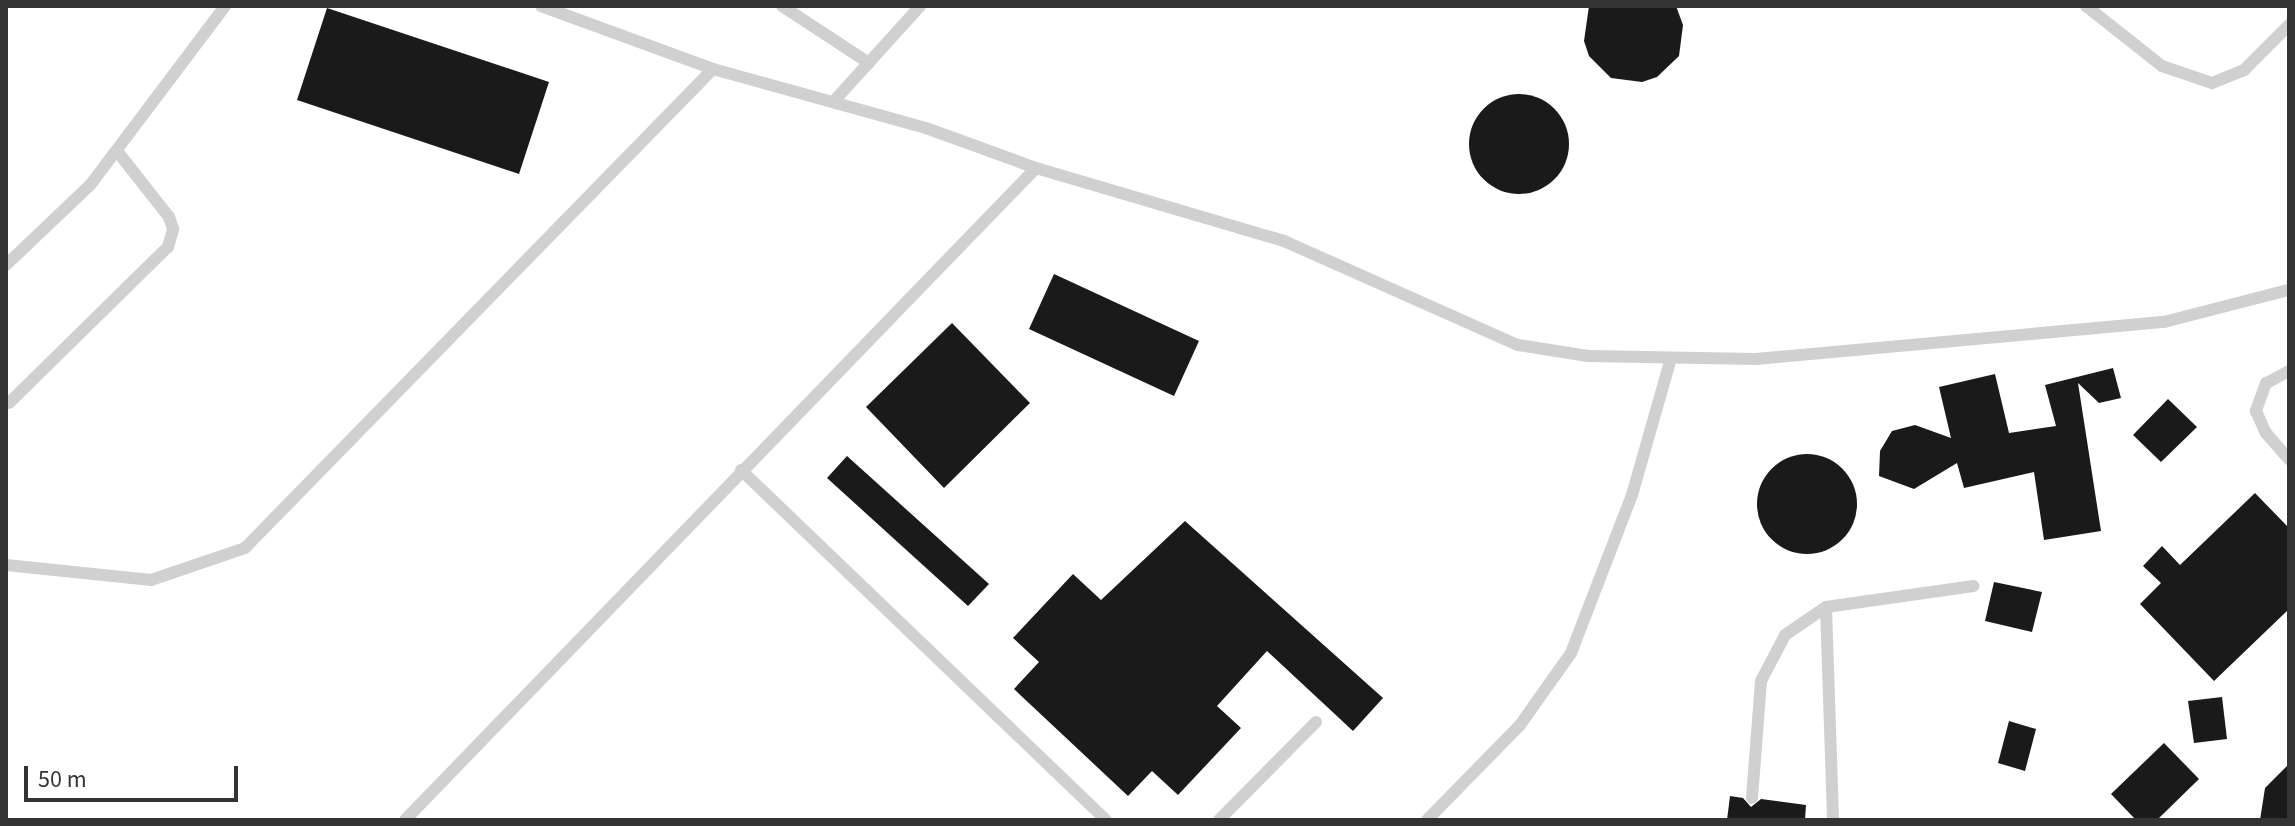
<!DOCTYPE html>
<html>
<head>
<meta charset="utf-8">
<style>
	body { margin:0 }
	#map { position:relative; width:2295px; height:826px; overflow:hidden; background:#fff; font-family:"Source Sans 3",sans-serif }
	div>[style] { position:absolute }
	.building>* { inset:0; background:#1a1a1a }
	.round { border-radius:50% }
	.lane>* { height:12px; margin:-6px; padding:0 6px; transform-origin:6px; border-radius:6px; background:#d0d0d0 }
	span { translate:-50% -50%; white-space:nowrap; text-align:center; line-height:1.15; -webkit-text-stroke:8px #fff; paint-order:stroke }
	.frame { position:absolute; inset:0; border:8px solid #333; pointer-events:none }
	.scale { position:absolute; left:24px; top:766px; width:214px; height:36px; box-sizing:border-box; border:4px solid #333; border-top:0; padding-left:10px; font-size:24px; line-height:28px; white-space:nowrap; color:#333; -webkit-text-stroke:6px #fff; paint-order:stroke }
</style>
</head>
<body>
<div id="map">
	<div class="building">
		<div style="clip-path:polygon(1589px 6px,1676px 6px,1683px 25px,1679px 56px,1657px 77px,1642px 82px,1611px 78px,1589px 56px,1584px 41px)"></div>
		<div style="clip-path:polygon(327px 8px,549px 82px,519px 174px,297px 100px)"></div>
		<div class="round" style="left:1469px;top:94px;width:100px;height:100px"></div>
		<div style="clip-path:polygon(1054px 274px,1199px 341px,1174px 396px,1029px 329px)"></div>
		<div style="clip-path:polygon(952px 323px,1030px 403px,944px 488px,866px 407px)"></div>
		<div style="clip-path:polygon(2113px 368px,2121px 398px,2099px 403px,2078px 383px,2101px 531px,2044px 540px,2034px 472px,1964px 488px,1957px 463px,1914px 489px,1879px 476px,1880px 451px,1892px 431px,1915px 425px,1951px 438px,1939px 387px,1995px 374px,2009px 433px,2056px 426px,2045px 385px)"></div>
		<div style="clip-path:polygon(2168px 399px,2197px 427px,2161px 462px,2133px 435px)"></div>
		<div class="round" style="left:1757px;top:454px;width:100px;height:100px"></div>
		<div style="clip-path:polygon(847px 456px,989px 584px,968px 606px,827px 478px)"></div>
		<div style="clip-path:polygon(2255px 493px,2289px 528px,2289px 609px,2214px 681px,2140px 604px,2161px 583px,2143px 566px,2162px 546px,2180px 565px)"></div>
		<div style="clip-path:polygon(1185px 521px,1383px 698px,1353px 731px,1267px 651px,1217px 706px,1241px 728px,1178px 795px,1152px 771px,1128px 796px,1014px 689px,1039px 662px,1013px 638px,1073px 574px,1101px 600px)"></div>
		<div style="clip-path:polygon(1994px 582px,2042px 592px,2032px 632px,1985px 621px)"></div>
		<div style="clip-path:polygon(2222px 697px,2227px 739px,2194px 743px,2188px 701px)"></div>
		<div style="clip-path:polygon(2009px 721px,2036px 729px,2025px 771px,1998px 763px)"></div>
		<div style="clip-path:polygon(2164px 743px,2199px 779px,2157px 820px,2136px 820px,2111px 794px)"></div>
		<div style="clip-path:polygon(2289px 764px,2289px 820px,2260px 820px,2265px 788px)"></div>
		<div style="clip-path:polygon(1730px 796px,1743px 798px,1751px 807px,1761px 799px,1806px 805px,1805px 820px,1727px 820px)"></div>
	</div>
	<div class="lane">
		<div style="left:541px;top:6px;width:183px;rotate:20.1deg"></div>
		<div style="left:713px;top:69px;width:221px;rotate:15.5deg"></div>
		<div style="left:926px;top:128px;width:117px;rotate:20deg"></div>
		<div style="left:1036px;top:168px;width:259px;rotate:16.4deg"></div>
		<div style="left:1284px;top:241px;width:256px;rotate:24deg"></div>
		<div style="left:1518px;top:345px;width:71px;rotate:8.9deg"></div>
		<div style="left:1588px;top:356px;width:168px;rotate:1deg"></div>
		<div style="left:1756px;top:359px;width:410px;rotate:-5.2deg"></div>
		<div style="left:2164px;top:322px;width:129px;rotate:-14.4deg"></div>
		<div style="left:782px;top:6px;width:104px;rotate:33.2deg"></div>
		<div style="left:2086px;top:6px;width:97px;rotate:38.3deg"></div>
		<div style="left:2162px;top:66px;width:53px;rotate:18.8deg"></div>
		<div style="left:2212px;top:83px;width:35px;rotate:-22deg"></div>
		<div style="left:2244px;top:70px;width:64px;rotate:-45deg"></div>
		<div style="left:834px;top:101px;width:128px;rotate:-47.8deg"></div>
		<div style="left:6px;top:265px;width:117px;rotate:-43.6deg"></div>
		<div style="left:91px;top:184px;width:223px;rotate:-53deg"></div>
		<div style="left:2289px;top:371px;width:26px;rotate:152deg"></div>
		<div style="left:2266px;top:383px;width:30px;rotate:110deg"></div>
		<div style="left:2256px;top:411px;width:24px;rotate:66deg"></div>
		<div style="left:2266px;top:433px;width:35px;rotate:49deg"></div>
		<div style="left:9px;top:403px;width:223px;rotate:-44.5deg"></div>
		<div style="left:168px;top:247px;width:19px;rotate:-74deg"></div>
		<div style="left:173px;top:229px;width:13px;rotate:-108deg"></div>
		<div style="left:169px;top:217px;width:84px;rotate:-128.2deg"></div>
		<div style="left:741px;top:470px;width:506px;rotate:43.8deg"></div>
		<div style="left:6px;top:565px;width:146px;rotate:5.9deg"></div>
		<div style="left:151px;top:580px;width:99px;rotate:-18.8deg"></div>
		<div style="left:245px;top:548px;width:670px;rotate:-45.67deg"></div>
		<div style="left:1826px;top:607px;width:213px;rotate:88.1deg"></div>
		<div style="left:1752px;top:798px;width:117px;rotate:-85.6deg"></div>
		<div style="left:1761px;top:681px;width:52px;rotate:-62.4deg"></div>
		<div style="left:1785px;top:635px;width:50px;rotate:-34.3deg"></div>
		<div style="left:1826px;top:607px;width:149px;rotate:-8.1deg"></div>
		<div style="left:405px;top:820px;width:907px;rotate:-45.94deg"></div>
		<div style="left:1219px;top:820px;width:138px;rotate:-45.3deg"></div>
		<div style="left:1427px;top:820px;width:133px;rotate:-45.6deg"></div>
		<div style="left:1520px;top:725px;width:88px;rotate:-54.7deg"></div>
		<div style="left:1571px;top:653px;width:169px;rotate:-68.9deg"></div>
		<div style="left:1632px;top:495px;width:142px;rotate:-74.1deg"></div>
	</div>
	<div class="frame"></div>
	<div class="scale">50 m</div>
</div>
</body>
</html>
